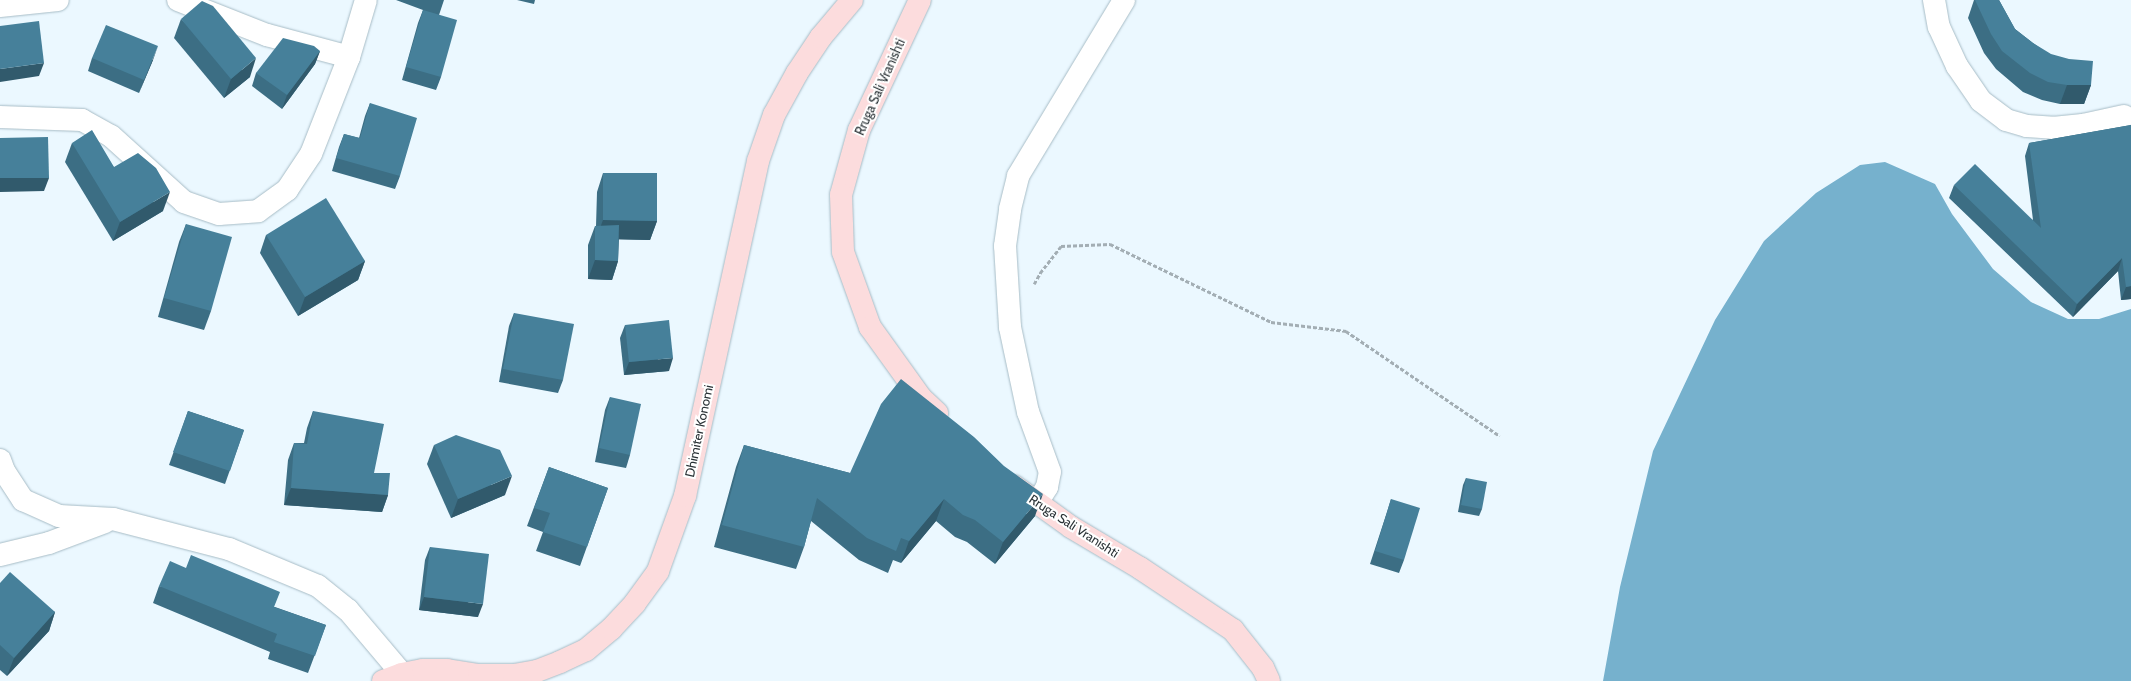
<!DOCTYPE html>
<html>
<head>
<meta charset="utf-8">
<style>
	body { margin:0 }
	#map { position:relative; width:2131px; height:681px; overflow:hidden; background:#ebf8ff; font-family:Cabin,sans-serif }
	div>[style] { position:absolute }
	.water>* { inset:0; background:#76b1cd }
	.path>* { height:2.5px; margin-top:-1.25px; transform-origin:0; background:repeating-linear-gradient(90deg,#a3aeb4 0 4px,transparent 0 6px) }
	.roads { filter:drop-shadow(0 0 1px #a7bcc6) drop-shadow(0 0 1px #a7bcc6) }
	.minor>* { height:22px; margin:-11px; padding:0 11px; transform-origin:11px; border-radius:11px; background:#fff }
	.primary>* { height:22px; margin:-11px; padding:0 11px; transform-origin:11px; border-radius:11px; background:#fcdcdd }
	.wall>* { inset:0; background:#3c6e84 }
	.shaded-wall>* { inset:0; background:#315a6c }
	.building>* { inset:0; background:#46809a }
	span { translate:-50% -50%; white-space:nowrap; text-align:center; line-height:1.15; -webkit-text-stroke:4px #fff; paint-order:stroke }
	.street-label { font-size:13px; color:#2b3337 }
</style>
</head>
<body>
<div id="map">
	<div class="water">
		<div style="clip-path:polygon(1885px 162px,1935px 184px,1952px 214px,1993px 269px,2031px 302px,2068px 319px,2099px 319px,2131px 309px,2131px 681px,1603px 681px,1620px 587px,1653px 451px,1715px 320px,1764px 241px,1816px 193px,1860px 165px)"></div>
	</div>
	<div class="path">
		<div style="left:1034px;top:284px;width:13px;rotate:-61deg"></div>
		<div style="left:1040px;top:273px;width:34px;rotate:-52deg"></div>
		<div style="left:1061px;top:246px;width:49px;rotate:-2.3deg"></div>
		<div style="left:1110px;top:244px;width:179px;rotate:25.8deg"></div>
		<div style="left:1271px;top:322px;width:76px;rotate:6.8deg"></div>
		<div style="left:1346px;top:331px;width:186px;rotate:34.3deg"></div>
	</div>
	<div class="roads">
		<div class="minor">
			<div style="left:178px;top:0;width:96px;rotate:21.5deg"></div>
			<div style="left:267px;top:35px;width:85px;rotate:15deg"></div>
			<div style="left:1934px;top:0;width:27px;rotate:80deg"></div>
			<div style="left:1939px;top:27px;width:43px;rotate:65.2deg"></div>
			<div style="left:1957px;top:66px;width:42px;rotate:55.6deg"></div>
			<div style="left:1981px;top:101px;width:31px;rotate:37deg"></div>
			<div style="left:2006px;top:120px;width:22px;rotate:16deg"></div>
			<div style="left:2027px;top:126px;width:26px;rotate:4deg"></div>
			<div style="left:2053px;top:128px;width:30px;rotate:-6deg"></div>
			<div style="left:2083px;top:125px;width:42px;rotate:-12.4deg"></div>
			<div style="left:0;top:6px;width:58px;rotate:-5.9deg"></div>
			<div style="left:0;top:117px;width:82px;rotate:2.1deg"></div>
			<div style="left:82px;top:120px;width:33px;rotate:29deg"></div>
			<div style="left:111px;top:136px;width:98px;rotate:42.1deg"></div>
			<div style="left:184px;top:202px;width:37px;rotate:19deg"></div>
			<div style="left:219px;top:214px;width:39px;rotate:-4deg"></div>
			<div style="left:258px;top:211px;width:36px;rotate:-36deg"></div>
			<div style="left:287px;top:190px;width:43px;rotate:-56.3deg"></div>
			<div style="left:311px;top:154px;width:104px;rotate:-68.6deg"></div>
			<div style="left:349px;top:57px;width:59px;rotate:-73.4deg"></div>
			<div style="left:0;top:460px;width:12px;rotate:70deg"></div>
			<div style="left:4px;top:471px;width:35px;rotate:57deg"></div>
			<div style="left:23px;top:500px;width:39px;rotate:24deg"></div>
			<div style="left:59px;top:516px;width:54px;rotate:3.2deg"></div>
			<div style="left:113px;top:519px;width:120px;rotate:14.5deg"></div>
			<div style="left:229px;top:549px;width:96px;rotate:22.6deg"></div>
			<div style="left:318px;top:586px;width:38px;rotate:39deg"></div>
			<div style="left:348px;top:610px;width:84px;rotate:49.8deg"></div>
			<div style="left:1037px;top:503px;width:19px;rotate:-58deg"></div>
			<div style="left:1047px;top:487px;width:15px;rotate:-79deg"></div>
			<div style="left:1050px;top:472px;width:64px;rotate:-110.1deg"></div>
			<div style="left:1028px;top:412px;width:87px;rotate:-102deg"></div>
			<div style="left:1010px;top:327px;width:81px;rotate:-93.5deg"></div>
			<div style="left:1005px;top:246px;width:37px;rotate:-82deg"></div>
			<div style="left:1010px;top:209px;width:34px;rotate:-76deg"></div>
			<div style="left:1018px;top:176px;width:205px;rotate:-58.9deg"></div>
			<div style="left:0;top:555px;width:50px;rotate:-13.8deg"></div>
			<div style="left:49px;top:543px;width:60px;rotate:-20.6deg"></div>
		</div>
		<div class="primary">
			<div style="left:920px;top:0;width:144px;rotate:115.1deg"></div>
			<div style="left:859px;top:130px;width:67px;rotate:105.5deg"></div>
			<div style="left:841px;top:195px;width:57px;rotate:88deg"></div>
			<div style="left:843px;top:252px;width:80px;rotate:70.2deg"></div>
			<div style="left:870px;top:327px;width:87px;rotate:54.3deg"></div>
			<div style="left:921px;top:398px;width:22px;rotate:43deg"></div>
			<div style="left:1014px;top:486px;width:70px;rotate:35.7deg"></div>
			<div style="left:1071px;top:527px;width:80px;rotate:30.7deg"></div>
			<div style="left:1140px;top:568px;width:112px;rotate:33.7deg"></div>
			<div style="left:1233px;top:630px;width:48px;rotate:51.7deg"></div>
			<div style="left:1263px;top:668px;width:14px;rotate:65deg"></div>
			<div style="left:383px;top:681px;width:20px;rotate:-20deg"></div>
			<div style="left:402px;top:674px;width:21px;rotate:-11deg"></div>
			<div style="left:423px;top:670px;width:24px"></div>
			<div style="left:447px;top:670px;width:32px;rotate:9deg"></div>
			<div style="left:479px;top:675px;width:35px"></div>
			<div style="left:514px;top:675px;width:23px;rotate:-10deg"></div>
			<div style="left:537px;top:671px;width:25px;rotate:-21deg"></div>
			<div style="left:560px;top:662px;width:29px;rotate:-25deg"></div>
			<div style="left:586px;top:650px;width:33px;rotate:-40deg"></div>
			<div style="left:611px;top:629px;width:35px;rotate:-47deg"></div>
			<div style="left:635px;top:603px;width:39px;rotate:-54deg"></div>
			<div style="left:658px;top:571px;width:80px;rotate:-70.2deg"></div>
			<div style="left:685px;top:496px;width:343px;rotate:-77.7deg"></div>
			<div style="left:758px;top:161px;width:49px;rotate:-70.8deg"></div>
			<div style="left:774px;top:115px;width:48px;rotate:-61.3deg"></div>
			<div style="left:797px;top:73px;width:43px;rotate:-56.3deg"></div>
			<div style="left:821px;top:37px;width:48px;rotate:-50deg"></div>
		</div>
	</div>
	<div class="wall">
		<div style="clip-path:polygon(396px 0,444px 0,439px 15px,441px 77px,436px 90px,402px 80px,418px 23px,423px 10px)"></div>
		<div style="clip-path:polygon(517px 0,535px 0,534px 4px)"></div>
		<div style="clip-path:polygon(1974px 0,1999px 0,2015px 29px,2033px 43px,2091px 85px,2084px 104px,2060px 104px,2042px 100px,2023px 92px,1996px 69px,1984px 53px,1968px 18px)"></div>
		<div style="clip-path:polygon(181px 19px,250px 77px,224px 98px,174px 38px)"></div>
		<div style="clip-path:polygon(320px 51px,315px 64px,282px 109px,252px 86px,256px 73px)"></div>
		<div style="clip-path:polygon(92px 58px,153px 60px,139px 93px,88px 71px)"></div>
		<div style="clip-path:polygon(370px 103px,400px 176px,395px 189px,332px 171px,339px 147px,344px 134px,359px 138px,365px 116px)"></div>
		<div style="clip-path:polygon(2131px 125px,2131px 299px,2121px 300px,2118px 271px,2073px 317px,1949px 198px,1954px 185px,2033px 220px,2025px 156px,2029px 143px)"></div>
		<div style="clip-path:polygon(72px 143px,114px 167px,163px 211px,113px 241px,65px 162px)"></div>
		<div style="clip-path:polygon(603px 173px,657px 221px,650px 240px,619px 239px,618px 261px,612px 280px,588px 279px,588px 245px,595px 226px,596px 226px,597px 192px)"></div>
		<div style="clip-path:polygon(186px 224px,211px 311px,204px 330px,158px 317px,179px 242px)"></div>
		<div style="clip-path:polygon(266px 235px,365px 261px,358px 280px,298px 316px,260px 253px)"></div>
		<div style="clip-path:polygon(514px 313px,563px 380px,558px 393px,499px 382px,509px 326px)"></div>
		<div style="clip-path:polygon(625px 325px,669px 371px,624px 375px,620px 338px)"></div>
		<div style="clip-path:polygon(610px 397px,630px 455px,626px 468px,595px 462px,605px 410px)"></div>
		<div style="clip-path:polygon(188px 411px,244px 430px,225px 484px,169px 465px)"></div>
		<div style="clip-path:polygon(313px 411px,374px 473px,388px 495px,382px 512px,284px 505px,288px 460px,294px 443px,304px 443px,307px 428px)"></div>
		<div style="clip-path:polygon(434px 445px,505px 495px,451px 518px,427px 464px)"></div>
		<div style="clip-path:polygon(744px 445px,850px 473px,1035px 516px,995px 564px,967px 542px,955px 537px,936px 521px,901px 563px,893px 560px,888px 573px,859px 560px,811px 521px,804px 547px,796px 569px,714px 547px,736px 467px)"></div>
		<div style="clip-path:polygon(549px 467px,608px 488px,580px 566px,536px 551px,543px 532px,527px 526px)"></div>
		<div style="clip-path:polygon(1466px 478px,1482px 509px,1479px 516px,1458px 512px,1463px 485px)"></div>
		<div style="clip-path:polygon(1391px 499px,1404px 560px,1399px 573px,1370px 564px,1387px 512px)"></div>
		<div style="clip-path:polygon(430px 547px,478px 617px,419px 610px,425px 560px)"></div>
		<div style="clip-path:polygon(0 583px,55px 612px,49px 631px,7px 676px,0 670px)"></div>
		<div style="clip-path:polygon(159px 586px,275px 607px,326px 625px,308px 673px,268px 659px,270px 652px,153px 603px)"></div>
	</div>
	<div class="shaded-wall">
		<div style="clip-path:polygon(158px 46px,153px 60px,139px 93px,144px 80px)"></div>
		<div style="clip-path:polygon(320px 51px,315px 64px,282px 109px,287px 95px)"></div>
		<div style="clip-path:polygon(256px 58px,250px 77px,224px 98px,231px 79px)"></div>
		<div style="clip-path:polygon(44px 63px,39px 76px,0 82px,0 69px)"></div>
		<div style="clip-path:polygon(2067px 85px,2091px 85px,2084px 104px,2060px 104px)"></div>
		<div style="clip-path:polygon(0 178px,49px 178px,44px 191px,0 192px)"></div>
		<div style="clip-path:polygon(170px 192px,163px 211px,113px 241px,120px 222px)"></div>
		<div style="clip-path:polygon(603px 220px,657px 221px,650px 240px,596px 239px)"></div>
		<div style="clip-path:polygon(2122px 258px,2118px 271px,2073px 317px,2077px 304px)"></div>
		<div style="clip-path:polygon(595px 260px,618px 261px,612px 280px,588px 279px)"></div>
		<div style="clip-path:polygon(365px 261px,358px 280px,298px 316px,305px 297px)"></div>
		<div style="clip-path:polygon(2131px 286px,2131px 299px,2121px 300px,2126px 287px)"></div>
		<div style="clip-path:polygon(673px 358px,669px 371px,624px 375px,629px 362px)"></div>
		<div style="clip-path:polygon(512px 476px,505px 495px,451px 518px,458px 499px)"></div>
		<div style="clip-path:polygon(291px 488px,388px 495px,382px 512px,284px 505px)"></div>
		<div style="clip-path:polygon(1043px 494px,1035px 516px,995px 564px,1003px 542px)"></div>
		<div style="clip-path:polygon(944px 499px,936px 521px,901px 563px,909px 541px)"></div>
		<div style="clip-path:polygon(424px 597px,483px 604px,478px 617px,419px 610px)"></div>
		<div style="clip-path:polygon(55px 612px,49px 631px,7px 676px,14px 658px)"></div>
	</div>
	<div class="building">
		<div style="clip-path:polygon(1975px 0,1999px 0,2015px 29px,2033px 43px,2051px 54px,2069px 59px,2093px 61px,2091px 85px,2067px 85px,2048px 82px,2030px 73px,2002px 51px,1991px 34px)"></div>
		<div style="clip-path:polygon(202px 1px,213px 6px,256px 58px,231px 79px,181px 19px)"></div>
		<div style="clip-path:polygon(423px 10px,457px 20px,441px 77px,406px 67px)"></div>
		<div style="clip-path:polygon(39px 21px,44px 63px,0 69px,0 26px)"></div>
		<div style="clip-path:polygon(106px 25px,158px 46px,144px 80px,92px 58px)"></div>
		<div style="clip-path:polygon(283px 38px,314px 46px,320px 51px,287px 95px,256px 73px)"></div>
		<div style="clip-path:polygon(370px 103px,417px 118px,400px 176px,336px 158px,344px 134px,360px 138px)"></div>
		<div style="clip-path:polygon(2131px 125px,2131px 286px,2126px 287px,2122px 258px,2077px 304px,1954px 185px,1975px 164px,2041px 228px,2029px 143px)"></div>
		<div style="clip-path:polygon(92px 130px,114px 167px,138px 153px,156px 168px,170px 192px,120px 222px,72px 143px)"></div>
		<div style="clip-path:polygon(48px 137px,49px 178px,0 178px,0 138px)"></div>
		<div style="clip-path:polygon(603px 173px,657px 173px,657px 221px,603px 220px)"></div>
		<div style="clip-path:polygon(326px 198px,365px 261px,305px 297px,266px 235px)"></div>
		<div style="clip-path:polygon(186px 224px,232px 237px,211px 311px,164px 298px)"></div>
		<div style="clip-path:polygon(619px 225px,618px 261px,595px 260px,595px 226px)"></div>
		<div style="clip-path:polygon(514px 313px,574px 324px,563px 380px,503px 369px)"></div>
		<div style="clip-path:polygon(669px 320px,673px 358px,629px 362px,625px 325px)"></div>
		<div style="clip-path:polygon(901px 379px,974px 437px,1004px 466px,1043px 494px,1003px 542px,975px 520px,963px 515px,944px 499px,909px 541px,901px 538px,896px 551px,867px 538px,817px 498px,804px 547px,722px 525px,744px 445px,850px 473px,881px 404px)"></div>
		<div style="clip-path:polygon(610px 397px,641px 404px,630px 455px,599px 448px)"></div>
		<div style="clip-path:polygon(188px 411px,244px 430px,230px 471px,173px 452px)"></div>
		<div style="clip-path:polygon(313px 411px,384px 424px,374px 473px,390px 473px,388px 495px,291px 488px,294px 443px,307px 444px)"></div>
		<div style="clip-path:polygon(456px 435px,500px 450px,512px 476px,458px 499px,434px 445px)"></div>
		<div style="clip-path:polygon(549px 467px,608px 488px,587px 547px,543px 532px,550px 513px,534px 508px)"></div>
		<div style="clip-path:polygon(1466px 478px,1487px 482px,1482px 509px,1461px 505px)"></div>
		<div style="clip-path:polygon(1391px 499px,1420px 508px,1404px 560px,1375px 551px)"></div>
		<div style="clip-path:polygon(430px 547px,489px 554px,483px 604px,424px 597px)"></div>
		<div style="clip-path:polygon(191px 555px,280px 592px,274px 607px,326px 625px,315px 656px,274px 642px,277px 634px,159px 586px,170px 561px,186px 568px)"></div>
		<div style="clip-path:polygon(10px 572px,55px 612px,14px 658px,0 645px,0 583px)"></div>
	</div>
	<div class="street-label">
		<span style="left:880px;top:87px;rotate:-66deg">Rruga Sali Vranishti</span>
		<span style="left:699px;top:431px;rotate:-78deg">Dhimiter Konomi</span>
		<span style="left:1074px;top:526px;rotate:33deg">Rruga Sali Vranishti</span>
	</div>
</div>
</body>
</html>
